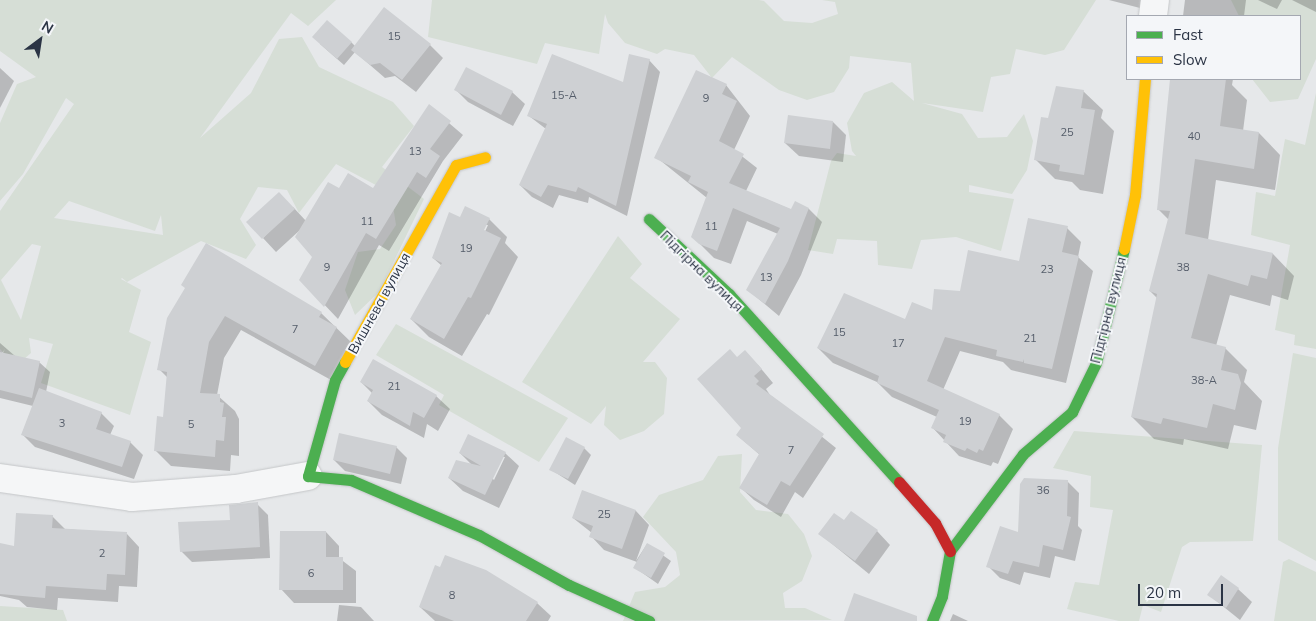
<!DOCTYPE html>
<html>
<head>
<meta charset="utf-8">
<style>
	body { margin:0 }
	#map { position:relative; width:1316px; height:621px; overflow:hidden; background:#e6e8ea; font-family:Mulish,sans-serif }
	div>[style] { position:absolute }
	.green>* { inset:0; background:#d6ded6 }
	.shadow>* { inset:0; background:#0003 }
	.building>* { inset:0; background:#ced0d3 }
	.roads { filter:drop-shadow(0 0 1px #c4c6c8) drop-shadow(0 0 1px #c4c6c8) }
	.street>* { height:28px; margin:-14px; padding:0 14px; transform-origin:14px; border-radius:14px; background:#f5f6f7 }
	.fast>* { height:11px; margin:-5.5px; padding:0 5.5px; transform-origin:5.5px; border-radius:5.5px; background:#4caf50 }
	.slow>* { height:11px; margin:-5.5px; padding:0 5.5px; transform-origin:5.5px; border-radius:5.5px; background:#ffc107 }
	.jam>* { height:11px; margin:-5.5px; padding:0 5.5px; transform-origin:5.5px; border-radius:5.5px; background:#c62828 }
	span { translate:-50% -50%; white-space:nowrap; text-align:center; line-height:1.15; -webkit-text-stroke:4px #f4f6f9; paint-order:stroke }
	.number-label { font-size:11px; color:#545c69 }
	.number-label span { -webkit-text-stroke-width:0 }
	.street-label { font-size:14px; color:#2b3445 }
	.legend { position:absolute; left:1126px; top:15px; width:175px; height:65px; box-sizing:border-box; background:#f4f6f9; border:1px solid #a4a8b1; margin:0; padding:6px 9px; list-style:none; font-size:15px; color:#2b3445 }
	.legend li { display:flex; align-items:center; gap:10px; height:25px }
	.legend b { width:25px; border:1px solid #a4a8b1 }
	.north { position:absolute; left:15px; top:15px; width:50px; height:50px; -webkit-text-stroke:4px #f4f6f9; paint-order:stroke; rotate:31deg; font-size:14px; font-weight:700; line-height:20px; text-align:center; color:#2b3445 }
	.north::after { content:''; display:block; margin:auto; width:18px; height:22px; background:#2b3445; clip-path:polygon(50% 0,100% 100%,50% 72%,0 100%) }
	.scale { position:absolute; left:1138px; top:584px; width:85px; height:22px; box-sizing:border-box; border:2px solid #2b3445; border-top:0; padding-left:6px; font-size:15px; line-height:18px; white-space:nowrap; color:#2b3445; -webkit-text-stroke:4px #f4f6f9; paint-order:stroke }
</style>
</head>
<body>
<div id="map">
	<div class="green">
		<div style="clip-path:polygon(evenodd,0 0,336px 0,308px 26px,291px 13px,200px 138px,251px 93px,279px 39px,302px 37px,319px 67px,393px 102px,414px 126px,382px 167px,424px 199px,379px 292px,355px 315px,345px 290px,358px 252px,380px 249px,396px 225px,391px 193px,336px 164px,299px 213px,287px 190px,258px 187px,240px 219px,256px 245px,246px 259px,201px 241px,127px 282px,122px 278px,121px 279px,141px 290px,129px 332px,151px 342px,130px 415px,41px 383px,53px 344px,29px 338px,31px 353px,16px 366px,0 349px,0 211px,74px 104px,66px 98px,23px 174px,0 201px,0 123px,17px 84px,36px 77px,0 51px,0 0,69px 201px,155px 231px,161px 215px,163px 235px,54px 218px,69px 201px,0 0,32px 244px,41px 246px,21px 320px,1px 280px,32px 244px)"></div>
		<div style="clip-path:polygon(432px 0,759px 0,764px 1px,784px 21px,812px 23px,838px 14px,835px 2px,822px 0,1096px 0,1064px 50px,1045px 55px,1016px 49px,1010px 74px,991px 77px,983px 112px,922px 103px,962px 114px,978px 138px,1007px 137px,1024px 114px,1033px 141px,1027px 170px,1012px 194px,969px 185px,969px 192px,1014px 199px,1001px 251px,956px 237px,921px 240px,912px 269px,878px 265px,877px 241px,837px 239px,833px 254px,808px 250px,831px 161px,837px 153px,856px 156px,852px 151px,847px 123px,864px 93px,892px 82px,914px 101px,911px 63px,850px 56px,849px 68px,834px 92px,807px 100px,779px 90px,732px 57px,712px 78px,694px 55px,665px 49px,657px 54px,625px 43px,608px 23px,605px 14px,599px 54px,545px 43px,537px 64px,428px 37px)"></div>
		<div style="clip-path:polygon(1231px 0,1316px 0,1316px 59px,1298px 99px,1270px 102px,1252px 79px,1300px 79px,1300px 16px,1239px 16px)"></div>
		<div style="clip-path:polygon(1316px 93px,1316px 349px,1294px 345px,1295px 335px,1275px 330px,1290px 245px,1251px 235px,1256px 192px,1275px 196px,1285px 139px,1305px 145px)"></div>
		<div style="clip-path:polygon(618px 236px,642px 264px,630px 278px,680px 319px,643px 362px,655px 362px,667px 378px,664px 414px,644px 431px,620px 440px,604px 425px,606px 406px,591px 424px,522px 382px)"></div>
		<div style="clip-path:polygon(396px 324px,568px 418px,539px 462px,439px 405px,444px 395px,376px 355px)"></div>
		<div style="clip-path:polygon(1293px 353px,1316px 358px,1316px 561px,1278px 540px,1278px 448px)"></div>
		<div style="clip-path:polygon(1074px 431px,1262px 445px,1253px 541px,1190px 542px,1182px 547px,1161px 612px,1143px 605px,1139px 621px,1119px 621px,1067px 609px,1075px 582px,1099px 585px,1113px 510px,1090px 507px,1091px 476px,1053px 468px)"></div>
		<div style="clip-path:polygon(742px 454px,740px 492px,756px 510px,788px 514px,804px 534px,812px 556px,802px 581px,783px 593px,785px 608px,805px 608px,832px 620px,623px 621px,635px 592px,665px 587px,680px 575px,676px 552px,643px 517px,659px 495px,703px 480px,718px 456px)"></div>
		<div style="clip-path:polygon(1289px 559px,1316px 572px,1316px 621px,1274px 621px,1283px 562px)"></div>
		<div style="clip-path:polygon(0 606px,63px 610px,67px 621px,0 621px)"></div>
	</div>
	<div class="shadow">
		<div style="clip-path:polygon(1109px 0,1141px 0,1140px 8px)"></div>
		<div style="clip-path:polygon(1185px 0,1246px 0,1244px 16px,1183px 16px)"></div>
		<div style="clip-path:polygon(1258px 0,1282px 0,1277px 9px)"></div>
		<div style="clip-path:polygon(1292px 0,1316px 0,1316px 12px)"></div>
		<div style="clip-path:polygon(351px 42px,355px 46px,430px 45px,443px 58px,416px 92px,395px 76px,385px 78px,355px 52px,344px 65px,320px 44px)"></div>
		<div style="clip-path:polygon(649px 60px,660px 72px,627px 216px,589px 197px,588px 203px,559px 195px,553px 208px,532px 197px,520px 185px,546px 129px,529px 116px,623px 84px)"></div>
		<div style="clip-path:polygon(0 68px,14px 81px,0 108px)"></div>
		<div style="clip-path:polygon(1171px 79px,1233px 79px,1232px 85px,1247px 100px,1243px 131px,1259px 133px,1280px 155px,1275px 190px,1216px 180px,1208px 240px,1273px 254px,1294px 276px,1288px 300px,1272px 295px,1270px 306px,1230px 295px,1216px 346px,1225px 348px,1247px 370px,1244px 382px,1262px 401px,1256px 430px,1234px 425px,1228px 449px,1184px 439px,1183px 445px,1154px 439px,1132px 417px,1157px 298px,1150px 291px,1169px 220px,1158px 209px)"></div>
		<div style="clip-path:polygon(726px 85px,750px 116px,734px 150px,757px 168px,746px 191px,792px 210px,796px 203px,809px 209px,822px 222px,801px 275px,779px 316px,748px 290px,778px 234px,747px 221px,731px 264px,714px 258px,692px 236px,707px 198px,656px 157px)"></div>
		<div style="clip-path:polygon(456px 90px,512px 92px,525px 104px,513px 126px,468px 102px)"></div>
		<div style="clip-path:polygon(1083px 91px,1103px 110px,1101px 118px,1114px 131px,1103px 194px,1080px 190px,1072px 182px,1055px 179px,1036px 160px,1048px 119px)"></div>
		<div style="clip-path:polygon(429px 106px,463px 135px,443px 161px,389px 251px,379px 245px,338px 319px,301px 280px,314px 256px,300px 230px,276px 252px,263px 238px,293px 207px,306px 221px,340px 190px,374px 190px)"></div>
		<div style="clip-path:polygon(833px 122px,846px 135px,843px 162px,799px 156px,785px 143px)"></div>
		<div style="clip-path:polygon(evenodd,461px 219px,489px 219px,507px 237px,505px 243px,518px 257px,489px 315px,487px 314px,462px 356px,429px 337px,411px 319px,442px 266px,433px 258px,461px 219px,485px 225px,488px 225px,483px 236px,480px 235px,485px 225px)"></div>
		<div style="clip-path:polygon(1067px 228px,1081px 242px,1078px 257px,1093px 271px,1066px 383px,1011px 370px,1003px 362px,960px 351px,943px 390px,999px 415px,1013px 429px,998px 464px,993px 462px,991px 466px,959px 456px,932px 427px,937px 417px,892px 397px,877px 382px,833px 363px,818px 348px,934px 312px,961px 292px,1020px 262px)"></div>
		<div style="clip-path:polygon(186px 289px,321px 313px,352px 343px,331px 380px,241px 330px,224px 358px,217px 395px,235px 411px,239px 419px,239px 456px,231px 455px,230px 471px,171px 466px,155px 450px,164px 418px,168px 378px,159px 369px)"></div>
		<div style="clip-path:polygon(0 343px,15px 356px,39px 362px,50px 372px,46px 392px,101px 413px,114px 426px,110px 435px,130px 442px,143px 455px,134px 479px,35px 447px,22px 434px,33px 406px,0 398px,0 358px,5px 349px,0 356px)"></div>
		<div style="clip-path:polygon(738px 358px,758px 365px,773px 383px,766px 389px,770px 395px,836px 448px,803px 498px,795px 492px,781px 517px,754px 500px,741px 488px,760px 455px,737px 435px,743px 428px)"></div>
		<div style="clip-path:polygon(361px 382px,436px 396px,450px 409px,438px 431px,427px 424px,424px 438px,382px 415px,368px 401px,373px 394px)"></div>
		<div style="clip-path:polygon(396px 447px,407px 458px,401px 484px,345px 471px,334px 460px)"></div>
		<div style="clip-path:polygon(584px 448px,591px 455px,575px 485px,550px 469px)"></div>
		<div style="clip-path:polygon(evenodd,460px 453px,505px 453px,519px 466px,499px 508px,463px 491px,449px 478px,472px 465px,460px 453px,502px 457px,505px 457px,494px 480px,492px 478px,502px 457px)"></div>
		<div style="clip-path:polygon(1067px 481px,1079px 493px,1078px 526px,1082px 530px,1075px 561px,1055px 556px,1050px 578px,1024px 572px,1020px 585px,1000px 578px,988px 566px)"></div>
		<div style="clip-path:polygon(583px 491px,636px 511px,649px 525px,636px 561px,647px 544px,671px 561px,658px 584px,634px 567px,637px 562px,604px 550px,591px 536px,592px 533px,573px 518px)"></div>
		<div style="clip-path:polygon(257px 504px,268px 515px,270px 558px,192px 562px,181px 551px)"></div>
		<div style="clip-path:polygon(52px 516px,65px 529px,127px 534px,139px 547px,137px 587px,119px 586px,118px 602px,58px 598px,57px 610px,27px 607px,19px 600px,0 596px,0 544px,15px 547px)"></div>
		<div style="clip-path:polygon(877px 531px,890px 545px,869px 574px,820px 534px)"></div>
		<div style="clip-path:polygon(326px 532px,339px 546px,339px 558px,356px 571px,356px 603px,294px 603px,281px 589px)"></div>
		<div style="clip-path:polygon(1238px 589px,1252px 602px,1240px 620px,1209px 595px)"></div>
		<div style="clip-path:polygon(537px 603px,551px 616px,548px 621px,435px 621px,420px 607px)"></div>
		<div style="clip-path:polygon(339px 605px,361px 607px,374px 621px,337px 621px)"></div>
		<div style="clip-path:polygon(953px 614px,968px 621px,950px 621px)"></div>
	</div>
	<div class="building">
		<div style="clip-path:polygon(384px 7px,431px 44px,402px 80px,380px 63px,370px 65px,351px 50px)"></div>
		<div style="clip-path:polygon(327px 20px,352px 42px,337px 59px,312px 37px)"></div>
		<div style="clip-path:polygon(552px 54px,623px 82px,629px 54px,650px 59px,616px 206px,578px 187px,576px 192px,548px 185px,541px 197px,519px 185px,547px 124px,527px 116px)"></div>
		<div style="clip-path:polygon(466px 67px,513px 91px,501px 115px,454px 90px)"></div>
		<div style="clip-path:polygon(696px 70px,727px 84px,722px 94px,737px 101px,719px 141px,744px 154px,729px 183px,791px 209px,795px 201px,809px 208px,788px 261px,765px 304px,746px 290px,780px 228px,733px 208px,717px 251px,699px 244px,691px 237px,708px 192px,688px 182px,691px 176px,654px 158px)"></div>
		<div style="clip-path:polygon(1170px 79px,1226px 79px,1220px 126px,1259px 132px,1254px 169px,1195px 159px,1185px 234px,1273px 253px,1267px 279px,1251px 275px,1248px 286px,1208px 274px,1191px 338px,1226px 347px,1221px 370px,1238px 374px,1241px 383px,1235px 410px,1213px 404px,1207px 428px,1163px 418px,1161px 424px,1131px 417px,1157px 294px,1149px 291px,1170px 211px,1157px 210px)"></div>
		<div style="clip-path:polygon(1056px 86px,1084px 90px,1081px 108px,1095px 110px,1084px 175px,1059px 171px,1060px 165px,1034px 160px,1041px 117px,1048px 118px)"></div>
		<div style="clip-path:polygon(429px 104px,451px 121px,430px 149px,440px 156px,426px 178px,417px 172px,376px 239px,366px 233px,324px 307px,299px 280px,312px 257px,295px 237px,328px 182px,339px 188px,348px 173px,373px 188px)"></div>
		<div style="clip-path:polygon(788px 115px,833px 121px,830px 149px,784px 143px)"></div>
		<div style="clip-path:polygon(279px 192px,295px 209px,262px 239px,246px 222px)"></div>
		<div style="clip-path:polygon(465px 206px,490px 218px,484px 230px,501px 238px,471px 298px,468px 297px,444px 339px,410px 319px,442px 263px,432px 258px,449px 212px,460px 217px)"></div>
		<div style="clip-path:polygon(1028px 218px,1068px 226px,1062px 252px,1079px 256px,1052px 369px,1024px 363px,1024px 359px,1023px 362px,996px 356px,997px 350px,945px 337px,927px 381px,1000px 414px,983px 451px,979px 449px,977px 453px,967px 448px,965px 451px,943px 442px,946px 435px,931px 428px,939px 410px,877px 383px,879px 376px,817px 348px,844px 293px,905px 319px,912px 302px,932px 310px,934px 289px,960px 291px,968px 250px,1019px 261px)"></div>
		<div style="clip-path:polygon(206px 243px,322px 312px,319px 317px,337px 327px,315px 366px,225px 316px,209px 342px,200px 393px,220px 394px,220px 402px,224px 403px,222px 417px,226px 417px,224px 441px,216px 440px,215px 457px,154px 451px,157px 416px,163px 417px,167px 372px,157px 370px,167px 318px,185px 288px,181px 285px)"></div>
		<div style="clip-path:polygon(730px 349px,737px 357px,745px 350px,762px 369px,754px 376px,759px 381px,756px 384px,824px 434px,790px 486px,781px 481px,767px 505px,739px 488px,759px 454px,736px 435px,741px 428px,697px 379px)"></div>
		<div style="clip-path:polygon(0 352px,40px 361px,32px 398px,0 390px)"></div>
		<div style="clip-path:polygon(373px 359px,437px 395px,424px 418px,413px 412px,410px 426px,367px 401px,373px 390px,360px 382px)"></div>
		<div style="clip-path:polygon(39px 388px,102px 412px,96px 429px,131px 441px,122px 467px,21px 435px)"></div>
		<div style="clip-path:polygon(339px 433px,397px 446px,390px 474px,333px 460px)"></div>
		<div style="clip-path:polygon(468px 434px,506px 452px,485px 495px,448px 478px,456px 460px,481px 466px,459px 453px)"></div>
		<div style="clip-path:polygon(566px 437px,585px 447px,568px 479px,549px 470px)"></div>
		<div style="clip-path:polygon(1024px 478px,1068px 480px,1067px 516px,1071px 517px,1063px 550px,1043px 545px,1039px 567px,1013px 561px,1008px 574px,986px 567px,1000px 526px,1018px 532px,1020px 484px)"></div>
		<div style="clip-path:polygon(582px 490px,636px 510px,622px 549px,589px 537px,593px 526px,572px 518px)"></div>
		<div style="clip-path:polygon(258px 502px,260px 547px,180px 552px,178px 522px,230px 520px,229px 505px)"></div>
		<div style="clip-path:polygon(851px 511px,878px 530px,855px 561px,818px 534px,834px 513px,844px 520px)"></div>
		<div style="clip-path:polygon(16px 513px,53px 515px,52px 528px,127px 532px,125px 575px,107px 574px,106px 590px,46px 586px,45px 598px,0 594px,0 543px,14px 546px)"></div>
		<div style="clip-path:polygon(280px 531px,326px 531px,326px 557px,343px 557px,343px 590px,279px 590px)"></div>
		<div style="clip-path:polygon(647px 543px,665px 553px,651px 578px,633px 568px)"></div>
		<div style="clip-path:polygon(445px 555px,486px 570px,538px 602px,526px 621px,454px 621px,419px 607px,435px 565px,440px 567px)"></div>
		<div style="clip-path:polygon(1221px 575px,1239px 588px,1226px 608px,1207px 595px)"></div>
		<div style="clip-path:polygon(854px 593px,917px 616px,917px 621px,844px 621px)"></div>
	</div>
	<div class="roads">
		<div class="street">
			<div style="left:1153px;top:16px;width:16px;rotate:-83deg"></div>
			<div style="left:0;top:478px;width:133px;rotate:8.2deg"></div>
			<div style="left:132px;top:497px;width:104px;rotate:-4.4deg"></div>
			<div style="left:236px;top:489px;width:73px;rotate:-10.2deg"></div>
		</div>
		<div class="fast">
			<div style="left:649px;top:219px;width:110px;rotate:43.2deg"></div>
			<div style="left:729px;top:294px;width:253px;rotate:47.9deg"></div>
			<div style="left:345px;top:362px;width:21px;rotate:119deg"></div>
			<div style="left:335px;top:380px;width:100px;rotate:105.7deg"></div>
			<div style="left:308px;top:476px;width:43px;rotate:5.3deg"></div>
			<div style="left:351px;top:480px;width:139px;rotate:23.3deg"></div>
			<div style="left:479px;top:535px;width:103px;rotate:29.1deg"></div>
			<div style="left:569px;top:585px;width:88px;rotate:24.2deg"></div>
			<div style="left:932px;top:621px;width:27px;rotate:-68deg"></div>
			<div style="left:942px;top:596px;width:46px;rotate:-79.9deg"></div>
			<div style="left:950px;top:551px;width:121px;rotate:-53deg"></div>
			<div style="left:1023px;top:454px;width:65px;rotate:-40.6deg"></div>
			<div style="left:1072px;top:412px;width:55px;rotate:-63.9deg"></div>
			<div style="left:1096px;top:363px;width:117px;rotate:-76.2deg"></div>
		</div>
		<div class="slow">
			<div style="left:1124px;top:249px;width:55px;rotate:-78.5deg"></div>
			<div style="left:1135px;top:195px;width:116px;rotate:-85.1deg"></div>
			<div style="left:345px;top:362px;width:226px;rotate:-60.6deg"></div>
			<div style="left:456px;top:165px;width:30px;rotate:-15deg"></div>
		</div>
		<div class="jam">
			<div style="left:899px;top:482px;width:55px;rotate:48.7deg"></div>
			<div style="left:935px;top:523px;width:32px;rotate:62deg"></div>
		</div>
	</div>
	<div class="number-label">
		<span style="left:394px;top:36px">15</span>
		<span style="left:564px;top:95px">15-А</span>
		<span style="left:706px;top:98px">9</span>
		<span style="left:1067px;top:132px">25</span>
		<span style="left:1194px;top:136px">40</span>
		<span style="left:415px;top:151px">13</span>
		<span style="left:367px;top:221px">11</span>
		<span style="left:711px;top:226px">11</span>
		<span style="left:466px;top:248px">19</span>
		<span style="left:327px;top:267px">9</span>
		<span style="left:1183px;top:267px">38</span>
		<span style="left:1047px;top:269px">23</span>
		<span style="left:766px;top:277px">13</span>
		<span style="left:295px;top:329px">7</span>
		<span style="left:839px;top:332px">15</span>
		<span style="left:1030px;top:338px">21</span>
		<span style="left:898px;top:343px">17</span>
		<span style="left:1204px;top:380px">38-А</span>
		<span style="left:394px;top:386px">21</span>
		<span style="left:965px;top:421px">19</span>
		<span style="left:62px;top:423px">3</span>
		<span style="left:191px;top:424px">5</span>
		<span style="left:791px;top:450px">7</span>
		<span style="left:1043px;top:490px">36</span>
		<span style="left:604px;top:514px">25</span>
		<span style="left:102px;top:553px">2</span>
		<span style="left:311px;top:573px">6</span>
		<span style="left:452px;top:595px">8</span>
	</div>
	<div class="street-label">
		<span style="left:702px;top:271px;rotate:44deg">Підгірна вулиця</span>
		<span style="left:379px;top:303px;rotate:-61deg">Вишнева вулиця</span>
		<span style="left:1108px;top:310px;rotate:-76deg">Підгірна вулиця</span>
	</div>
	<ul class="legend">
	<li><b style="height:6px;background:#4caf50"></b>Fast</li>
	<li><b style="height:6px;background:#ffc107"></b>Slow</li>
	</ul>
	<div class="north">N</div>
	<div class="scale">20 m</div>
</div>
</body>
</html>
